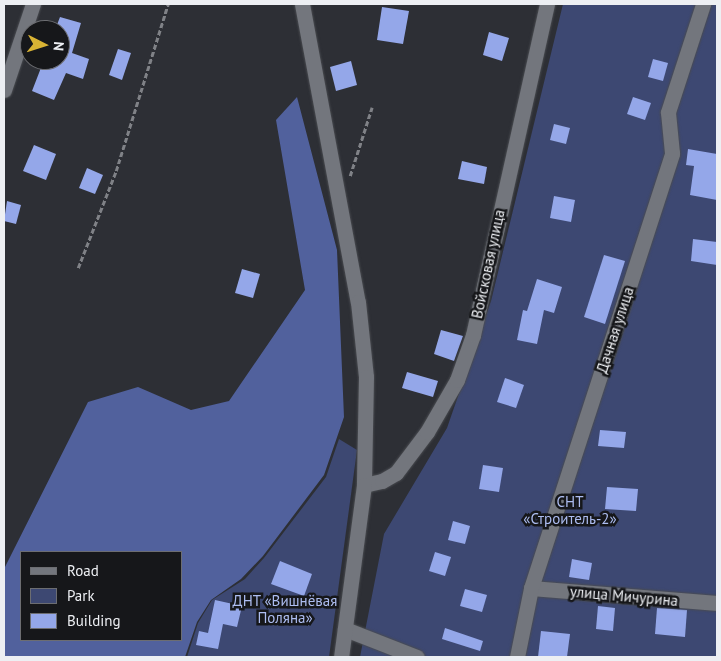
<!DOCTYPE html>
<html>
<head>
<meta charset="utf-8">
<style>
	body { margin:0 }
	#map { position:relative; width:721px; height:661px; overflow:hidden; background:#2d2f35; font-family:"PT Sans",sans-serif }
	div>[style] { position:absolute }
	.green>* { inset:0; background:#3d4872 }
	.forest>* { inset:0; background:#51619d }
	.building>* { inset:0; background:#94a7e9 }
	.path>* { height:2.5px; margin-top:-1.25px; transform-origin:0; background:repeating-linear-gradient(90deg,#808287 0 5px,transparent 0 7.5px) }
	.roads { filter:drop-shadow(0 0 1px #494b50) drop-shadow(0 0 1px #494b50) }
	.street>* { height:15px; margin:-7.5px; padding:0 7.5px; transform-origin:7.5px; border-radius:7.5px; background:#73767d }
	.secondary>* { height:15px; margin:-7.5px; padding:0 7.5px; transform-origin:7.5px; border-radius:7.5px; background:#73767d }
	span { translate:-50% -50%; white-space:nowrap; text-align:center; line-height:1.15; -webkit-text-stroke:5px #16171a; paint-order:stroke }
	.street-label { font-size:15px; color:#edeff3 }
	.park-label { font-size:15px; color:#adbdf1 }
	.frame { position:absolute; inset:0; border:5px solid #edeff3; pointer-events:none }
	.legend { position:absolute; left:20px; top:551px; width:162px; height:90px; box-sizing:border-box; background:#16171a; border:1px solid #6c6d71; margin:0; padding:6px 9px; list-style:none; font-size:15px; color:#edeff3 }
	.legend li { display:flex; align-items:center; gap:10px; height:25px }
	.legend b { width:25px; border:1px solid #6c6d71 }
	.north { position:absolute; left:20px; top:20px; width:50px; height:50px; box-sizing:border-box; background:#16171a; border:1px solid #6c6d71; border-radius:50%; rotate:95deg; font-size:14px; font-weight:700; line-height:20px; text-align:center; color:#edeff3 }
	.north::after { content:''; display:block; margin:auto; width:18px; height:22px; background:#d9b334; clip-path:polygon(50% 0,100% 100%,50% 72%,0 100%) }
</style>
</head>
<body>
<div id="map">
	<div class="green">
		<div style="clip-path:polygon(563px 4px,717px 4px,717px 657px,360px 657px,384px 534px,447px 428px,491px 301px)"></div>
		<div style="clip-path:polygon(339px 439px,357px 450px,329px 657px,187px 657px,198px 623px,212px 600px,245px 579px,264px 558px,326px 477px)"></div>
	</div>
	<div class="forest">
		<div style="clip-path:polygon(evenodd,297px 97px,337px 250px,344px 417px,324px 475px,263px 556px,241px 579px,211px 600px,197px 622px,185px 657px,4px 657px,4px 569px,88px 402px,138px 387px,191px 410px,229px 401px,305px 290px,276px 120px,297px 97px,21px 552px,181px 552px,181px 640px,21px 640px,21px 552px)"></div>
	</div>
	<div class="building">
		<div style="clip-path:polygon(382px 7px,409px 11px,403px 44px,377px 40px)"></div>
		<div style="clip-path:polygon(60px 17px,81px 23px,72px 53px,89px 59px,83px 79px,66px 73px,54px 100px,32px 91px,44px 60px,60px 60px,60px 30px,55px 30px)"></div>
		<div style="clip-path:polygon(489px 32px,509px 38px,502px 61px,483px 55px)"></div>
		<div style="clip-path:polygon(118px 49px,131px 53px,122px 80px,109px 75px)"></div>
		<div style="clip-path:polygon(653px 59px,668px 63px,663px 81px,648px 77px)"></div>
		<div style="clip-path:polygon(351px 61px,357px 85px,336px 91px,330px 67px)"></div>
		<div style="clip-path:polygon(633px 97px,651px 103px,645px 120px,627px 114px)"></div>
		<div style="clip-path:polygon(554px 124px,570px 128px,566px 144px,550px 140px)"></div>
		<div style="clip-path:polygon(34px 145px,56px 154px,46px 180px,23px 171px)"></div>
		<div style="clip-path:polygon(688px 149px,717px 154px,717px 200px,690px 195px,694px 166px,686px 165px)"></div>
		<div style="clip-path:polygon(462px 161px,487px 167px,484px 184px,458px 179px)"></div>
		<div style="clip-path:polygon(87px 168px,103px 175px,95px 194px,79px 188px)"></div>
		<div style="clip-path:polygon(554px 196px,575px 200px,571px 222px,550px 218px)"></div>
		<div style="clip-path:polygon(7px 201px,21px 205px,16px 224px,4px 221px)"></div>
		<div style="clip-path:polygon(693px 239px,717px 242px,717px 265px,691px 261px)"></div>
		<div style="clip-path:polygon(604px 255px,625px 261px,605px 324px,584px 317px)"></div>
		<div style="clip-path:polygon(242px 269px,260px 274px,253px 298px,235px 293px)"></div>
		<div style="clip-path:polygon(537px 279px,562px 287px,554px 313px,544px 310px,537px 344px,517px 340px,523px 310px,527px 311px)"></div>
		<div style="clip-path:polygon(441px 330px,463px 336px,454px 361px,434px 354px)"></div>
		<div style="clip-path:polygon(407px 372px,438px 381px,433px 397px,402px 388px)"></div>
		<div style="clip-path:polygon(505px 378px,524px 385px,516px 408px,497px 402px)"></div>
		<div style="clip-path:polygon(600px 430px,626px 432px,624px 448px,598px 446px)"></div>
		<div style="clip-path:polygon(483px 465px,503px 468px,499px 492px,479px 489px)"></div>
		<div style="clip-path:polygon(607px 487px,638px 489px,636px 511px,605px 509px)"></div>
		<div style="clip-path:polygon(453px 521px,470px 526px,465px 544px,448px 540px)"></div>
		<div style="clip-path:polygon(435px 552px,451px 557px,445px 576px,429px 571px)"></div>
		<div style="clip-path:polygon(572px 559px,592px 563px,589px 580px,569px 577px)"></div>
		<div style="clip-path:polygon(280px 561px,312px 574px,304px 596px,271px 584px)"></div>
		<div style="clip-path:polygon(465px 589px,487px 595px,482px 612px,460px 606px)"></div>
		<div style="clip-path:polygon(215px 600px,242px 606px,237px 627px,223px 624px,218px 649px,196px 645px,199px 631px,208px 633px)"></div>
		<div style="clip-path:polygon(598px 606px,615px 608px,613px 631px,596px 629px)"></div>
		<div style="clip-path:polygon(657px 608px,687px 610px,685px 637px,655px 634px)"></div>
		<div style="clip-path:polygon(445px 628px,483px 641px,480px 651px,442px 639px)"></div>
		<div style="clip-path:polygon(541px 631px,570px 634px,567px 657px,538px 657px)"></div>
	</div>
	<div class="path">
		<div style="left:350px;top:176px;width:72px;rotate:-72.3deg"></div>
		<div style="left:78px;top:268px;width:104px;rotate:-68.6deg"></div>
		<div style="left:116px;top:171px;width:175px;rotate:-72.7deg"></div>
	</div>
	<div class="roads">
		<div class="street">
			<div style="left:4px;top:90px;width:91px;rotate:-71.4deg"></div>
			<div style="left:364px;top:485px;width:18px;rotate:-13deg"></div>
			<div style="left:382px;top:481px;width:16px;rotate:-30deg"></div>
			<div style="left:396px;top:473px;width:51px;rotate:-52.9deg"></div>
			<div style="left:427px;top:432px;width:60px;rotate:-60deg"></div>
			<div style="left:457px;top:380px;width:48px;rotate:-70.4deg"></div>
			<div style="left:473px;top:335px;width:339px;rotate:-77.4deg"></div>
			<div style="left:531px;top:588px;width:187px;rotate:4.6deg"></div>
			<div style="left:345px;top:629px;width:77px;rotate:21.3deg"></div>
			<div style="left:517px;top:657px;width:70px;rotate:-78.5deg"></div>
			<div style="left:531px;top:588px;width:457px;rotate:-72deg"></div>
			<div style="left:672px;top:153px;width:41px;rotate:-95.6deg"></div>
			<div style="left:668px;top:112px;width:114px;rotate:-72deg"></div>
		</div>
		<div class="secondary">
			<div style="left:302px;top:4px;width:303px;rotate:79.4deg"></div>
			<div style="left:358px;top:302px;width:75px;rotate:83.9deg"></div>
			<div style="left:366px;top:377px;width:108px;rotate:91.1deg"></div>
			<div style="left:364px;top:485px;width:174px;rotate:97.6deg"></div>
		</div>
	</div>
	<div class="street-label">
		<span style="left:488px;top:264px;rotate:-78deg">Войсковая улица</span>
		<span style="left:615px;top:330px;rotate:-72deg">Дачная улица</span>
		<span style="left:624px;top:596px;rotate:5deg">улица Мичурина</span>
	</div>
	<div class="park-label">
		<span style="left:570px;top:510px">СНТ<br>«Строитель-2»</span>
		<span style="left:285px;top:609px">ДНТ «Вишнёвая<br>Поляна»</span>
	</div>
	<div class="frame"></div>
	<ul class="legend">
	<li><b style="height:6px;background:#73767d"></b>Road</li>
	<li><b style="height:14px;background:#3d4872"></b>Park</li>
	<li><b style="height:14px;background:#94a7e9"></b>Building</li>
	</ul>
	<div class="north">N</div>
</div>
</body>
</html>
